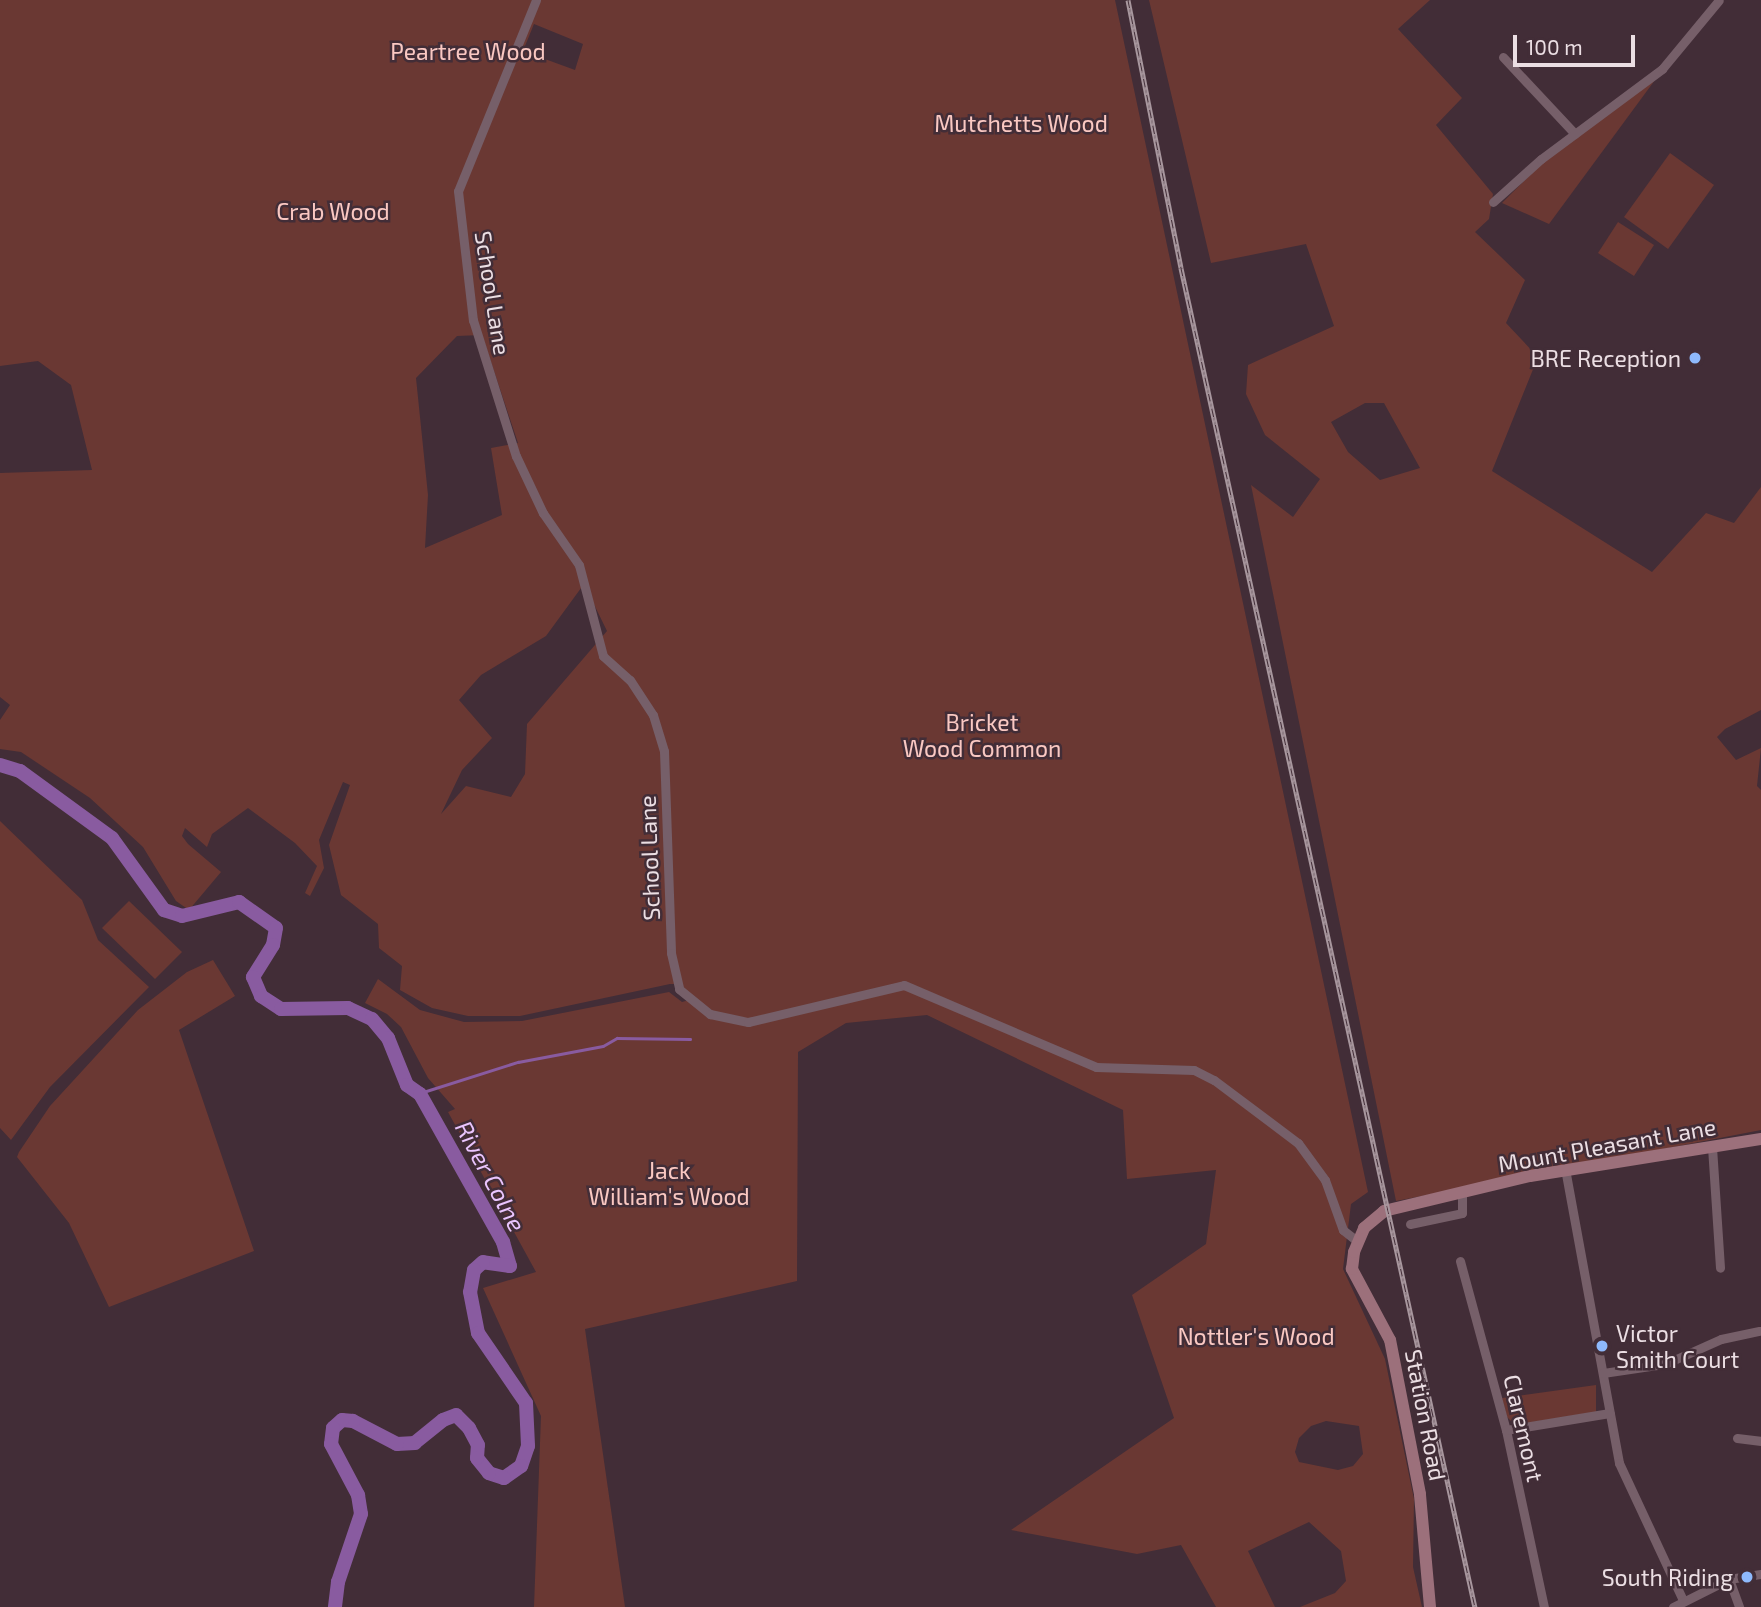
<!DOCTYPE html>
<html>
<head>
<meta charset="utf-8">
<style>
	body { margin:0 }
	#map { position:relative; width:1761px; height:1607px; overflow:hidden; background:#422d37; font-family:"Exo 2",sans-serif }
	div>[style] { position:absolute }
	.green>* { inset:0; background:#6a3833 }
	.stream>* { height:2.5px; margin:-1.25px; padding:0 1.25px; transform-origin:1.25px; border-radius:1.25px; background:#895ba0 }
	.river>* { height:14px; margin:-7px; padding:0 7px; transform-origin:7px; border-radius:7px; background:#895ba0 }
	.street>* { height:9px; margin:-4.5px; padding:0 4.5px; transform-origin:4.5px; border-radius:4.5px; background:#765f69 }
	.secondary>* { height:12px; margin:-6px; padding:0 6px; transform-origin:6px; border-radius:6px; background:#9c707b }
	.rail>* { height:5px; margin-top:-2.5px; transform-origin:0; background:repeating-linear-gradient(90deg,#422d37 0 8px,#a8979e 0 16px); box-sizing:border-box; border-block:2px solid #a8979e }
	.dots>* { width:19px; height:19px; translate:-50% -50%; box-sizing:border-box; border:4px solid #422d37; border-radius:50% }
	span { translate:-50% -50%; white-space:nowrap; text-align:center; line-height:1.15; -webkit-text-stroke:5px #422d37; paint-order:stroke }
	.park-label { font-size:23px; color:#fac8c2 }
	.street-label { font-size:23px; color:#ebdee3 }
	.poi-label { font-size:23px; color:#ebdee3 }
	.right { translate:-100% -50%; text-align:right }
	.left { translate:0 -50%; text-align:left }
	.water-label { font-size:24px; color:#eac5fe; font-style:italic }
	.scale { position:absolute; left:1513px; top:35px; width:122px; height:32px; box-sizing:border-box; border:4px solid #ebdee3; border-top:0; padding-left:9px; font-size:21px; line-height:24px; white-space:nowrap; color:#ebdee3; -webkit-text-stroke:5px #422d37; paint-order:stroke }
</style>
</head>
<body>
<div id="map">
	<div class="green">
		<div style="clip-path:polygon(evenodd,0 0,1115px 0,1368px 1192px,1351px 1204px,1343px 1269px,1385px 1359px,1414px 1499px,1413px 1567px,1422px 1607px,1300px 1607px,1335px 1593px,1346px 1581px,1341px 1551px,1309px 1522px,1248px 1551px,1275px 1607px,1216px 1607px,1181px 1545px,1137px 1554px,1011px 1530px,1174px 1418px,1132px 1295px,1206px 1244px,1216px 1170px,1127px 1179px,1123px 1110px,927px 1015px,846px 1023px,798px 1052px,797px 1281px,585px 1329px,625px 1607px,534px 1607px,541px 1416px,483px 1288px,536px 1272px,448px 1112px,455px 1109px,428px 1078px,401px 1027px,387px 1014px,365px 1003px,378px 979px,420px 1010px,464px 1022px,522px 1021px,669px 992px,682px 1002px,693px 999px,680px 984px,670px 984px,520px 1016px,468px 1016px,432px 1008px,400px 990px,402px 966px,379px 948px,378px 924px,341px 895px,329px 845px,350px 785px,343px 782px,319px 840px,324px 868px,310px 896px,305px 893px,317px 866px,295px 843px,248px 808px,212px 834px,207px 847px,185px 828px,182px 836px,188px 844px,221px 872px,189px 910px,176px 901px,143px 847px,90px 798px,21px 752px,0 749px,0 720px,10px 705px,0 697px,0 473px,92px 470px,71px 385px,38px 361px,0 366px,0 0,534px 24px,583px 44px,575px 70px,523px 51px,534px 24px,0 0,482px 335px,518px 443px,491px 448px,502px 515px,425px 548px,428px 495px,416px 378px,457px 336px,482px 335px,0 0,584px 584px,607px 631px,527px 724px,525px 774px,511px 797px,466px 786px,441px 814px,462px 770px,492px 738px,459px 700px,481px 675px,546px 636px,584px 584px,0 0,1326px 1421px,1359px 1426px,1363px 1454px,1353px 1466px,1338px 1470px,1299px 1462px,1295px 1452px,1299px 1438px,1311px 1426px,1326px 1421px)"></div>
		<div style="clip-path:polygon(evenodd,1149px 0,1430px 0,1398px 29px,1462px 98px,1436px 125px,1493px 194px,1489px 219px,1475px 232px,1525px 280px,1506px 323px,1538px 357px,1492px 471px,1652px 572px,1706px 513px,1734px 523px,1761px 487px,1761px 710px,1725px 729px,1717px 737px,1736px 760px,1761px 748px,1757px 786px,1761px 790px,1761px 1130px,1396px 1201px,1251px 485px,1293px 517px,1320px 479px,1265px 435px,1246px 394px,1248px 365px,1334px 326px,1306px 244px,1211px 263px,1149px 0,1365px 403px,1384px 403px,1420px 468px,1380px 480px,1348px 452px,1331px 422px,1365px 403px)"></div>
		<div style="clip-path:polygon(1655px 80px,1549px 224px,1502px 203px,1551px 154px)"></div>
		<div style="clip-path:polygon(1670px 153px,1714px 185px,1668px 249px,1624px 217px)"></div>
		<div style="clip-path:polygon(1618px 222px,1654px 245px,1634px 276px,1598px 253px)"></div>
		<div style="clip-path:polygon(0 821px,82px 900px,98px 940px,149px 987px,50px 1087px,11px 1140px,0 1128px)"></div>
		<div style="clip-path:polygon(129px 901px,182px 952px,155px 979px,102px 928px)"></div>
		<div style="clip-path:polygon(213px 960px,235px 996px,179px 1030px,254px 1251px,109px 1307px,69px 1223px,17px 1157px,19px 1152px,50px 1106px,138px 1010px,187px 972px)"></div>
		<div style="clip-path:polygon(1596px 1385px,1596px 1412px,1515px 1425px,1507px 1417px,1502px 1398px)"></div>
	</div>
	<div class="stream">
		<div style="left:420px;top:1093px;width:103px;rotate:-17.6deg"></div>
		<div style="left:518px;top:1062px;width:86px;rotate:-10.7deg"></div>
		<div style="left:603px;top:1046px;width:16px;rotate:-30deg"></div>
		<div style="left:617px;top:1038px;width:73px;rotate:0.8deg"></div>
	</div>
	<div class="river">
		<div style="left:0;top:765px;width:21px;rotate:17deg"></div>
		<div style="left:20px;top:771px;width:114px;rotate:36.1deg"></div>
		<div style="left:112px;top:838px;width:89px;rotate:54.2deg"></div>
		<div style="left:164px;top:910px;width:19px;rotate:18deg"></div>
		<div style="left:182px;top:916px;width:59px;rotate:-13.8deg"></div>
		<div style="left:239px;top:902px;width:45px;rotate:35.1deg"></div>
		<div style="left:276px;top:928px;width:17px;rotate:100deg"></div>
		<div style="left:273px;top:945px;width:38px;rotate:122deg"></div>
		<div style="left:253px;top:977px;width:21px;rotate:67deg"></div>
		<div style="left:261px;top:996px;width:24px;rotate:33deg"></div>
		<div style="left:281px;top:1009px;width:67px;rotate:-0.9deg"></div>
		<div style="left:348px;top:1008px;width:26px;rotate:25deg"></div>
		<div style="left:372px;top:1019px;width:25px;rotate:50deg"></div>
		<div style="left:388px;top:1038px;width:51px;rotate:68deg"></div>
		<div style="left:407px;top:1085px;width:16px;rotate:35deg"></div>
		<div style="left:420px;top:1094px;width:170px;rotate:60.7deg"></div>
		<div style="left:503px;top:1242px;width:25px;rotate:74deg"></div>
		<div style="left:510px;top:1266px;width:27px;rotate:-172deg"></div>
		<div style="left:483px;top:1262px;width:12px;rotate:138deg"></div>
		<div style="left:474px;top:1270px;width:22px;rotate:100deg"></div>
		<div style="left:470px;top:1292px;width:42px;rotate:79deg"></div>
		<div style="left:478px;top:1333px;width:85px;rotate:55.6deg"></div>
		<div style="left:526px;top:1403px;width:43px;rotate:87.3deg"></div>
		<div style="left:528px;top:1446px;width:21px;rotate:109deg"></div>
		<div style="left:521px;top:1466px;width:21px;rotate:145deg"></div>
		<div style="left:504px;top:1478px;width:16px;rotate:-162deg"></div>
		<div style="left:489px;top:1473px;width:19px;rotate:-129deg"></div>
		<div style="left:477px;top:1458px;width:13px;rotate:-86deg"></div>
		<div style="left:478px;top:1445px;width:19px;rotate:-118deg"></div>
		<div style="left:469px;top:1428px;width:18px;rotate:-135deg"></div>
		<div style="left:456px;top:1415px;width:14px;rotate:159deg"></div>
		<div style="left:443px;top:1420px;width:36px;rotate:141deg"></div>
		<div style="left:415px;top:1443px;width:18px;rotate:177deg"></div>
		<div style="left:397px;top:1444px;width:50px;rotate:-152.4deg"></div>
		<div style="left:353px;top:1421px;width:11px;rotate:-175deg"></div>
		<div style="left:342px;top:1420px;width:12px;rotate:138deg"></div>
		<div style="left:333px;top:1428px;width:16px;rotate:97deg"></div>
		<div style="left:331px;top:1444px;width:58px;rotate:62.1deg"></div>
		<div style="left:358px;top:1495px;width:19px;rotate:81deg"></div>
		<div style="left:361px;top:1514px;width:72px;rotate:108.7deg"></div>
		<div style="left:338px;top:1582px;width:25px;rotate:97deg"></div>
	</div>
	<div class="street">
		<div style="left:536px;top:0;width:206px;rotate:112.2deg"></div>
		<div style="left:458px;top:191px;width:130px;rotate:83.4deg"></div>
		<div style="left:473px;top:320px;width:143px;rotate:72.5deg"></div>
		<div style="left:516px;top:456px;width:63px;rotate:64.7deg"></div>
		<div style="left:543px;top:513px;width:63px;rotate:55.3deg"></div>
		<div style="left:579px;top:565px;width:94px;rotate:75.2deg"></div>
		<div style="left:603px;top:656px;width:36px;rotate:42deg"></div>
		<div style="left:630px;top:680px;width:42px;rotate:56.7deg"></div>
		<div style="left:653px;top:715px;width:38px;rotate:73deg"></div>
		<div style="left:664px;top:751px;width:202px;rotate:88deg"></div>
		<div style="left:671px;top:953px;width:37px;rotate:77deg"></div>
		<div style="left:679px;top:989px;width:40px;rotate:39deg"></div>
		<div style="left:710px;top:1014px;width:39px;rotate:12deg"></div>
		<div style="left:748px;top:1022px;width:160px;rotate:-13.3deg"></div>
		<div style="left:904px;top:985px;width:209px;rotate:23.1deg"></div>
		<div style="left:1096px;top:1067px;width:98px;rotate:1.8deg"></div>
		<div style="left:1194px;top:1070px;width:22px;rotate:27deg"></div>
		<div style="left:1214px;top:1080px;width:105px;rotate:36.9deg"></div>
		<div style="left:1298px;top:1143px;width:46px;rotate:53.9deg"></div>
		<div style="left:1325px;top:1180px;width:53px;rotate:70.2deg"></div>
		<div style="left:1343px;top:1230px;width:18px;rotate:38deg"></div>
		<div style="left:1503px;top:57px;width:105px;rotate:46.9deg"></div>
		<div style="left:1493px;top:202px;width:64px;rotate:-41.9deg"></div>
		<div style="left:1541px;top:159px;width:151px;rotate:-36.6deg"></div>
		<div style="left:1662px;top:69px;width:89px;rotate:-50.4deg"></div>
		<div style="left:1712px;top:1147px;width:121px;rotate:86.2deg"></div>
		<div style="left:1566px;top:1174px;width:294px;rotate:79.6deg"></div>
		<div style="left:1619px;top:1463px;width:151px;rotate:65deg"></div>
		<div style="left:1410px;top:1224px;width:53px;rotate:-11.9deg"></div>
		<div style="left:1462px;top:1213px;width:17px;rotate:-90deg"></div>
		<div style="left:1460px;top:1261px;width:175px;rotate:74.8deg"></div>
		<div style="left:1506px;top:1430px;width:181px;rotate:77.9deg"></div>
		<div style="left:1603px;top:1373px;width:63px;rotate:-8.3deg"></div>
		<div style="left:1665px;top:1364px;width:61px;rotate:-24.1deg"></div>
		<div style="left:1721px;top:1339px;width:39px;rotate:-12deg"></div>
		<div style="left:1506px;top:1430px;width:105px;rotate:-9.3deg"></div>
		<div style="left:1737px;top:1438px;width:24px;rotate:7deg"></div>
		<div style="left:1729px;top:1579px;width:30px;rotate:70deg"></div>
		<div style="left:1673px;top:1607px;width:63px;rotate:-26.6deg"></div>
		<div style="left:1729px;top:1579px;width:32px;rotate:-9deg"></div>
	</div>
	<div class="secondary">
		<div style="left:1430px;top:1607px;width:113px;rotate:-95.1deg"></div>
		<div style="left:1420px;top:1494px;width:157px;rotate:-101deg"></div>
		<div style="left:1390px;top:1340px;width:81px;rotate:-118.2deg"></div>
		<div style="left:1352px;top:1269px;width:17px;rotate:-83deg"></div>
		<div style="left:1354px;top:1252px;width:26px;rotate:-67deg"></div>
		<div style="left:1364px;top:1228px;width:26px;rotate:-40deg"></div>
		<div style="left:1384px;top:1211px;width:150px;rotate:-13.5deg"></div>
		<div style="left:1530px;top:1176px;width:234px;rotate:-9.1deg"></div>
	</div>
	<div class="rail">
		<div style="left:1128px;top:0;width:273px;rotate:78.8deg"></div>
		<div style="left:1181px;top:268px;width:1371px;rotate:77.62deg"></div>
	</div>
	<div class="dots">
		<div style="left:1695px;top:358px;background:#8eb9fc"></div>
		<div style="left:1602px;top:1346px;background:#8eb9fc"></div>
		<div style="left:1747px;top:1577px;background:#8eb9fc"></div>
	</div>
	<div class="park-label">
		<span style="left:468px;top:51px">Peartree Wood</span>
		<span style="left:1021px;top:123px">Mutchetts Wood</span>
		<span style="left:333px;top:211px">Crab Wood</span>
		<span style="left:982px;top:735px">Bricket<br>Wood Common</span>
		<span style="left:669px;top:1183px">Jack<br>William's Wood</span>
		<span style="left:1256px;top:1336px">Nottler's Wood</span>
	</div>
	<div class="street-label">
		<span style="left:493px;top:293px;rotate:81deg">School Lane</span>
		<span style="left:649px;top:858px;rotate:-92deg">School Lane</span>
		<span style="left:1607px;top:1145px;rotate:-10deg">Mount Pleasant Lane</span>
		<span style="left:1426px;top:1415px;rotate:79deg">Station Road</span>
		<span style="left:1524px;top:1428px;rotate:77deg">Claremont</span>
	</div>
	<div class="poi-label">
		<span class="right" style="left:1681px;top:358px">BRE Reception</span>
		<span class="left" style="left:1616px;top:1346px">Victor<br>Smith Court</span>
		<span class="right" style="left:1733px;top:1577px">South Riding</span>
	</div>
	<div class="water-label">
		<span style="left:491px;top:1176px;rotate:62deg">River Colne</span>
	</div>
	<div class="scale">100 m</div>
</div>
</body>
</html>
